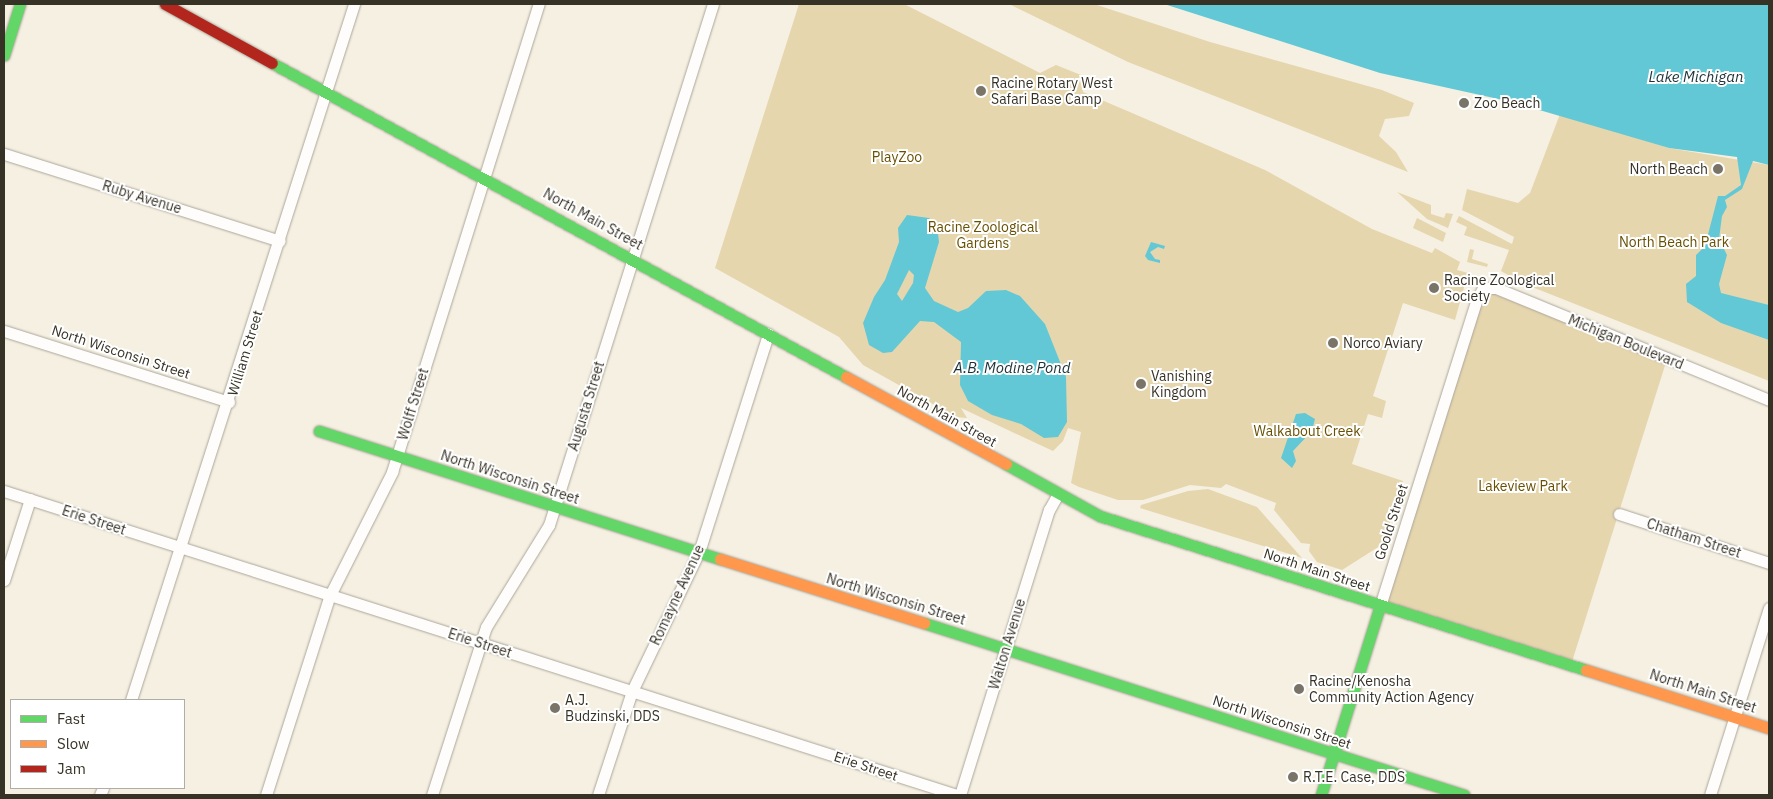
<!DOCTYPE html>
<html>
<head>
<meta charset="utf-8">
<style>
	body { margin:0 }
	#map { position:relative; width:1773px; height:799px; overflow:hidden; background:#f5f0e2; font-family:"IBM Plex Sans",sans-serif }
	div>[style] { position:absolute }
	.green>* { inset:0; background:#e6d6ae }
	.water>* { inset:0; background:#62c8d5 }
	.roads { filter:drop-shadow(0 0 1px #aba69a) drop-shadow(0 0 1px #aba69a) }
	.street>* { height:11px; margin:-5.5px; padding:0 5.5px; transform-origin:5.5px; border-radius:5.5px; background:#fefdfb }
	.fast>* { height:11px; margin:-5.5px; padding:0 5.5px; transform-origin:5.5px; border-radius:5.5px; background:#63d668 }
	.slow>* { height:11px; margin:-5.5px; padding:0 5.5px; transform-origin:5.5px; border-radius:5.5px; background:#ff974d }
	.jam>* { height:11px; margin:-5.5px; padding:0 5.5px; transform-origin:5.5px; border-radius:5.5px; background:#b3261e }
	.dots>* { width:14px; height:14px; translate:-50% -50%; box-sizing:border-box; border:2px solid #fff; border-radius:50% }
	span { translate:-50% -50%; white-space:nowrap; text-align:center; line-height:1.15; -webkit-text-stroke:4px #fff; paint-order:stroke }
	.poi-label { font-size:14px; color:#373226 }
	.left { translate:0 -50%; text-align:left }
	.right { translate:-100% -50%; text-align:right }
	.park-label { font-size:14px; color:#685003 }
	.street-label { font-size:14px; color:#373226 }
	.water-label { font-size:15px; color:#1c3237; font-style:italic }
	.frame { position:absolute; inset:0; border:5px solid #373226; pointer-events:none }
	.legend { position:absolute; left:10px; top:699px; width:175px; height:90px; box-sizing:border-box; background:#fff; border:1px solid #afada8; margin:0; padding:6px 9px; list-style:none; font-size:15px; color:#373226 }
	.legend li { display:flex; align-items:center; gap:10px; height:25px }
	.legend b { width:25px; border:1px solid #afada8 }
</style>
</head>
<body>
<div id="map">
	<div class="green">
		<div style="clip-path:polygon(799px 4px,904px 4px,1040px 73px,1056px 65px,1081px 75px,1083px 92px,1265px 170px,1372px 229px,1432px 253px,1435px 248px,1460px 262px,1457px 270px,1468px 273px,1455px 320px,1403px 303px,1373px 396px,1386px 401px,1382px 418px,1368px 414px,1352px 464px,1403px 481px,1383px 544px,1342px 570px,1317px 562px,1309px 551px,1310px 544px,1301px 543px,1274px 510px,1276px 503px,1226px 484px,1221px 488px,1190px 485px,1143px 500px,1118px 500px,1079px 487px,1071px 483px,1081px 432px,1068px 428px,1063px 441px,1053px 451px,961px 408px,967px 418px,956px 417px,863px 365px,839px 337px,715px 268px)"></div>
		<div style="clip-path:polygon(1009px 4px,1094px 4px,1210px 42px,1382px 90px,1414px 103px,1409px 116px,1385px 119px,1379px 136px,1396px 152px,1408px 172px,1128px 62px)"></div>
		<div style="clip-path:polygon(1560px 114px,1669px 148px,1769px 165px,1769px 381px,1522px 283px,1501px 271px,1509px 250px,1464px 235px,1467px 227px,1456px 222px,1459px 216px,1512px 244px,1514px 237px,1462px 210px,1467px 189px,1518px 203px,1530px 193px)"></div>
		<div style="clip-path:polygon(1397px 192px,1431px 205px,1431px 214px,1444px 218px,1446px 213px,1453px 214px,1448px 228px,1427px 219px)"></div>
		<div style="clip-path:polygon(1417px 218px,1446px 233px,1443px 242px,1413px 228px)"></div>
		<div style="clip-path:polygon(1470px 249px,1474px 250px,1472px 259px,1488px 264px,1487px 267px,1467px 262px)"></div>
		<div style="clip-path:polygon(1483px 288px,1667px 359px,1571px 665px,1380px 606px)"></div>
		<div style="clip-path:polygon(1208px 489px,1257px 507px,1302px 558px,1140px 508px,1141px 505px,1188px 491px)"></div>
	</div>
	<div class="water">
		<div style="clip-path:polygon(1164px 4px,1769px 4px,1769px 165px,1753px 161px,1742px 189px,1725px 200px,1727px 207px,1722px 216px,1719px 239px,1727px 255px,1719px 284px,1721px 293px,1769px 305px,1769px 340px,1721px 323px,1687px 302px,1686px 284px,1696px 276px,1696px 255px,1705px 246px,1718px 196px,1725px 196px,1741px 185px,1737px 157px,1669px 148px,1512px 102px,1380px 73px)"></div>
		<div style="clip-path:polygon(evenodd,907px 215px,929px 218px,937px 226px,939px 242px,925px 288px,934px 301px,958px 312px,968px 308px,986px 291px,1006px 290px,1020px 296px,1045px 324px,1066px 377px,1067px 422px,1058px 437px,1044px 438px,1021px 424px,992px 415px,968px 401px,960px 385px,961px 342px,934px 322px,920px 321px,892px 352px,883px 353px,869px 345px,863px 323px,874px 297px,885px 280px,899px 242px,898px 228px,907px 215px,909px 270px,914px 275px,913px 283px,902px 301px,897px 294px,909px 270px)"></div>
		<div style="clip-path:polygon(1151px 242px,1165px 246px,1164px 249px,1158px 247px,1150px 252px,1155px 259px,1160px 260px,1160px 263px,1148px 260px,1145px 256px)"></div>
		<div style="clip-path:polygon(1305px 413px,1315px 419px,1312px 431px,1293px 451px,1296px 461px,1292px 468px,1281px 458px,1296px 414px)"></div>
	</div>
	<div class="roads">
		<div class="street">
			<div style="left:4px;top:154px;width:289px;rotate:17.5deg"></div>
			<div style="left:4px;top:331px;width:236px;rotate:17.5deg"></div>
			<div style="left:4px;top:491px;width:1000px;rotate:17.69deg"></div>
			<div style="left:1619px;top:514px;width:158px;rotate:18.1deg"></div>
			<div style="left:4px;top:580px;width:85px;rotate:-72.2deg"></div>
			<div style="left:1380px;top:606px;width:320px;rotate:-72.5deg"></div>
			<div style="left:1476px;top:301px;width:15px;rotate:-62deg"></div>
			<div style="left:1483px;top:288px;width:13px"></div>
			<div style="left:1496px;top:288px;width:295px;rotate:22.3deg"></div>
			<div style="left:131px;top:700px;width:731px;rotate:-72.23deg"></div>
			<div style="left:100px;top:795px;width:8px;rotate:-67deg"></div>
			<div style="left:266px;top:795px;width:210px;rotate:-72.3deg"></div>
			<div style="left:330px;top:595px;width:138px;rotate:-63.2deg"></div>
			<div style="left:392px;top:472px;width:491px;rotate:-72.6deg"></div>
			<div style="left:432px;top:795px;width:176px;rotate:-72.2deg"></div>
			<div style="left:486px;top:627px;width:120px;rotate:-58.3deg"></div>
			<div style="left:549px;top:525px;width:546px;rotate:-72.53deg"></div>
			<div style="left:598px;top:795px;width:109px;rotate:-71.9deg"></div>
			<div style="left:632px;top:691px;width:154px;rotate:-64.3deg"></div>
			<div style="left:699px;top:552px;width:229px;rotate:-72.4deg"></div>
			<div style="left:960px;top:795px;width:299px;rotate:-72.7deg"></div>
			<div style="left:1049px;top:510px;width:18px;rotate:-61deg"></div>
			<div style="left:1710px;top:795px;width:196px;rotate:-72.5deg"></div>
		</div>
		<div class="fast">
			<div style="left:4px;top:55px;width:53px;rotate:-72.6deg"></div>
			<div style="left:272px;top:63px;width:654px;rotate:28.68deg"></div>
			<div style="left:319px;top:431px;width:421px;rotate:17.7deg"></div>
			<div style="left:1006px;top:464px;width:107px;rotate:29deg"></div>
			<div style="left:1100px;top:516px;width:510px;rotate:17.58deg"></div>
			<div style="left:924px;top:623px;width:567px;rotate:17.67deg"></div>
			<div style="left:1321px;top:795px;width:198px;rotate:-72.7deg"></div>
		</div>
		<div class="slow">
			<div style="left:846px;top:377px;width:182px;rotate:28.5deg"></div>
			<div style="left:720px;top:559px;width:214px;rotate:17.4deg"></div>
			<div style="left:1586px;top:670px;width:192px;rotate:17.6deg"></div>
		</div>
		<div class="jam">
			<div style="left:165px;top:4px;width:122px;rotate:28.9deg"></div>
		</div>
	</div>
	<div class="dots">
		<div style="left:981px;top:91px;background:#7a7468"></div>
		<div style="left:1464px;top:103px;background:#7a7468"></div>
		<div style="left:1718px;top:169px;background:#7a7468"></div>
		<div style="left:1434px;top:288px;background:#7a7468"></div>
		<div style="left:1333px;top:343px;background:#7a7468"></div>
		<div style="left:1141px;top:384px;background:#7a7468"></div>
		<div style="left:1299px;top:689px;background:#7a7468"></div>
		<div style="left:555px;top:708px;background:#7a7468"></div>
		<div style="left:1293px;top:777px;background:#7a7468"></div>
	</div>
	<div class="poi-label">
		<span class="left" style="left:991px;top:91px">Racine Rotary West<br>Safari Base Camp</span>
		<span class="left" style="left:1474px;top:103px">Zoo Beach</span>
		<span class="right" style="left:1708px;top:169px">North Beach</span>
		<span class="left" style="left:1444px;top:288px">Racine Zoological<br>Society</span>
		<span class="left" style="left:1343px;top:343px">Norco Aviary</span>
		<span class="left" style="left:1151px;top:384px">Vanishing<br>Kingdom</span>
		<span class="left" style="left:1309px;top:689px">Racine/Kenosha<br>Community Action Agency</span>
		<span class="left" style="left:565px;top:708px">A.J.<br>Budzinski, DDS</span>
		<span class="left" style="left:1303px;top:777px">R.T.E. Case, DDS</span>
	</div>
	<div class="park-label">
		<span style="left:897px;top:157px">PlayZoo</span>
		<span style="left:983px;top:235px">Racine Zoological<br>Gardens</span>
		<span style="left:1674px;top:242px">North Beach Park</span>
		<span style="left:1307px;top:431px">Walkabout Creek</span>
		<span style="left:1523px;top:486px">Lakeview Park</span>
	</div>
	<div class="street-label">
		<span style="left:142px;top:197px;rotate:17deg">Ruby Avenue</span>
		<span style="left:593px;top:219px;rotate:29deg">North Main Street</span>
		<span style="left:1626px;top:342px;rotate:22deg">Michigan Boulevard</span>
		<span style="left:121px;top:352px;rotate:18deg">North Wisconsin Street</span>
		<span style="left:245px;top:353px;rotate:-73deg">William Street</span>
		<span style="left:413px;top:404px;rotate:-73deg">Wolff Street</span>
		<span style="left:586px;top:406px;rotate:-73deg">Augusta Street</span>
		<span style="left:947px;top:416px;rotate:29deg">North Main Street</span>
		<span style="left:510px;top:477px;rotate:18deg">North Wisconsin Street</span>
		<span style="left:94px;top:520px;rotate:18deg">Erie Street</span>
		<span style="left:1391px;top:522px;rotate:-72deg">Goold Street</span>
		<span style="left:1694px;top:538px;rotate:18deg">Chatham Street</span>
		<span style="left:1317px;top:570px;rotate:18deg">North Main Street</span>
		<span style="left:677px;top:595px;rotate:-65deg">Romayne Avenue</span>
		<span style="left:896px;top:599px;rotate:17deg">North Wisconsin Street</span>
		<span style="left:480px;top:643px;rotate:18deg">Erie Street</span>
		<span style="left:1007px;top:644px;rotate:-73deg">Walton Avenue</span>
		<span style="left:1703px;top:691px;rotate:18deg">North Main Street</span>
		<span style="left:1282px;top:722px;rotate:18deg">North Wisconsin Street</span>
		<span style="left:866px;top:766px;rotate:18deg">Erie Street</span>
	</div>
	<div class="water-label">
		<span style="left:1696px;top:77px">Lake Michigan</span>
		<span style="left:1012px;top:368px">A.B. Modine Pond</span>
	</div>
	<div class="frame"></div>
	<ul class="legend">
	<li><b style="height:6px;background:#63d668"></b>Fast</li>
	<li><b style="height:6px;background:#ff974d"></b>Slow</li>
	<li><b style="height:6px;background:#b3261e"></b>Jam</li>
	</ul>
</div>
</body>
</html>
